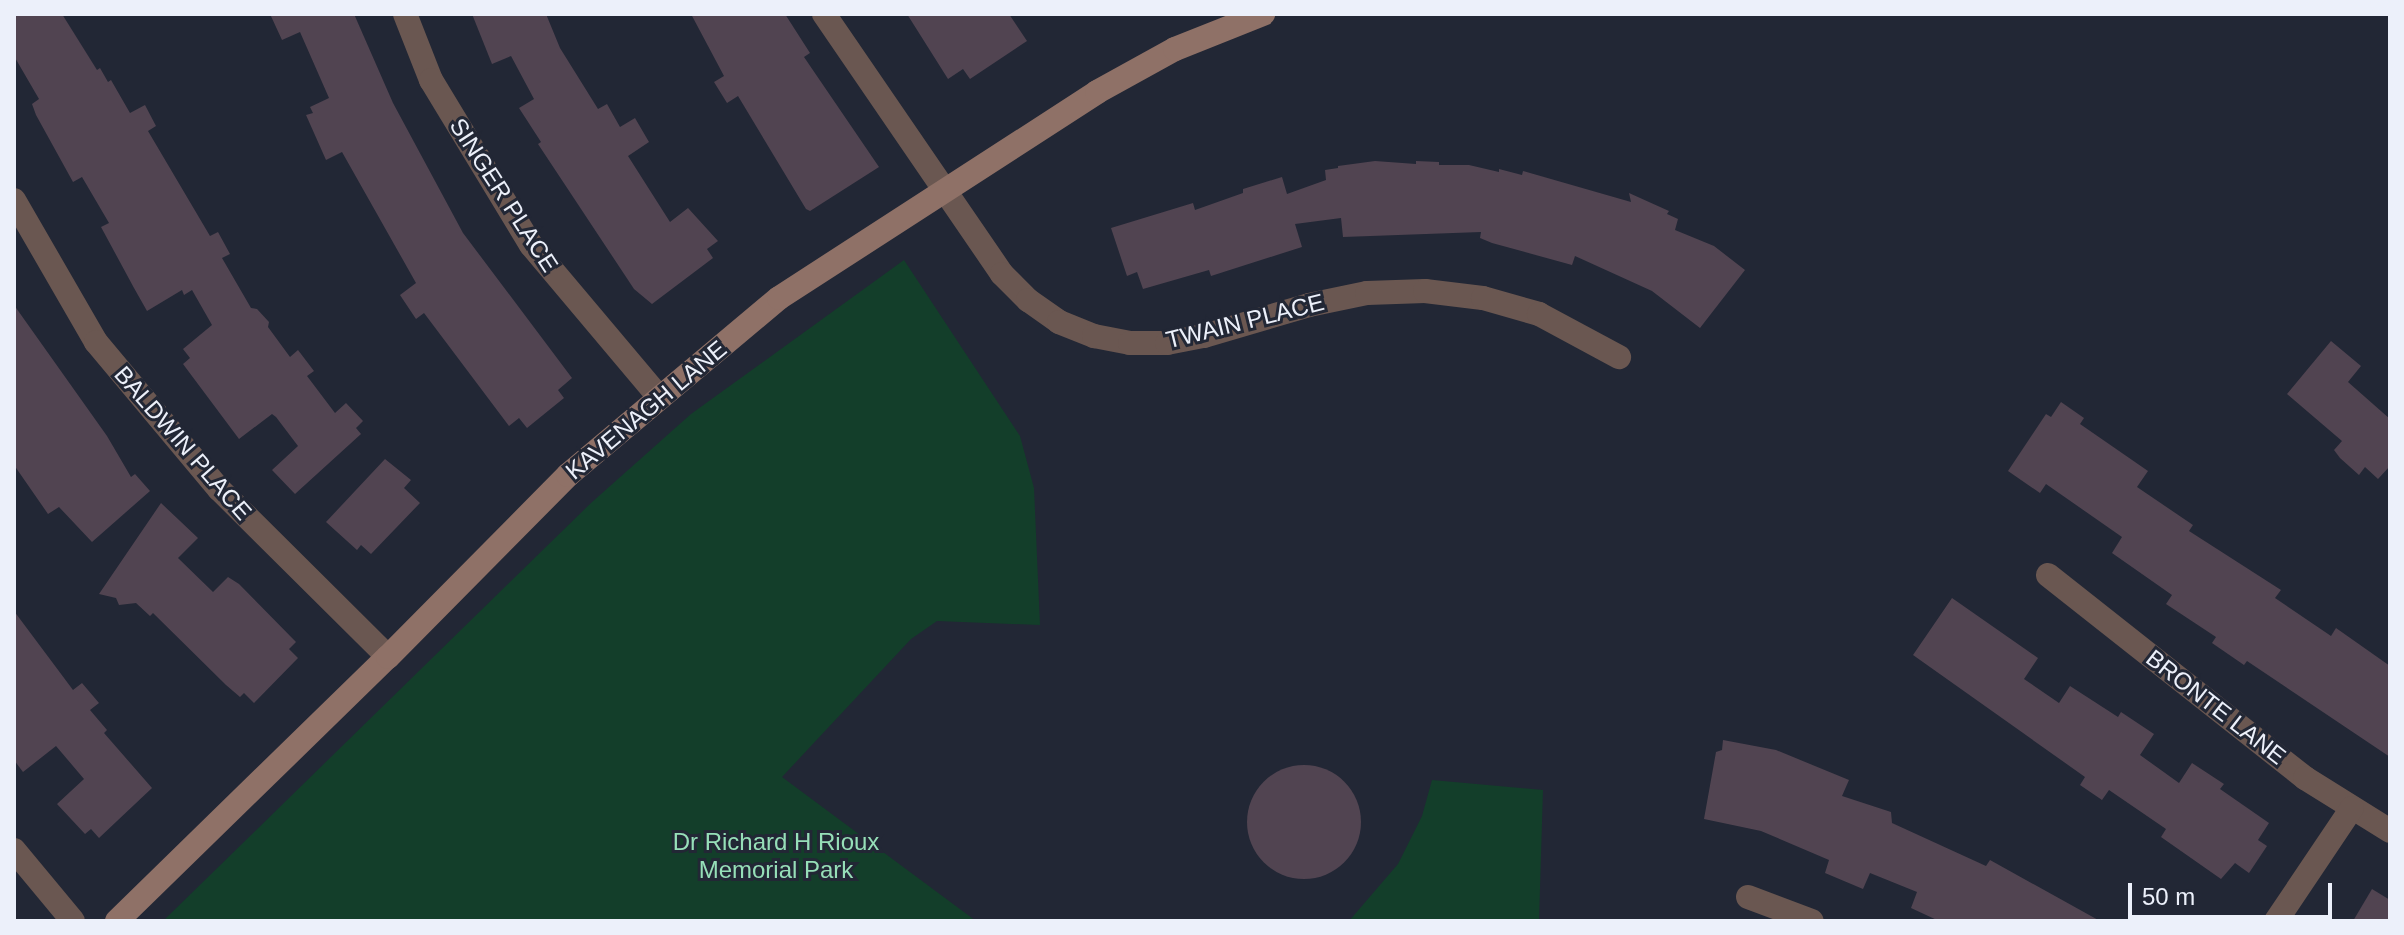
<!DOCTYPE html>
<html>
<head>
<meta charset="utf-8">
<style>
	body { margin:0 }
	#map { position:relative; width:2404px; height:935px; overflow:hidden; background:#222735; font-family:Helvetica,sans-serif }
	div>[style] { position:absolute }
	.green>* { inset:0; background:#133e2a }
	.building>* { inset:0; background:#514451 }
	.round { border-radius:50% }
	.minor>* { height:24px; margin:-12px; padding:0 12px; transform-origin:12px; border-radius:12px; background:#6a5751 }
	.secondary>* { height:24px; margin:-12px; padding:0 12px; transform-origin:12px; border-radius:12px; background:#8f7167 }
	span { translate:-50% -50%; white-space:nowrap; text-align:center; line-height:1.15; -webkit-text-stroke:6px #222735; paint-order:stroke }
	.street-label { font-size:24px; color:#ecf0fa }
	.park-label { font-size:24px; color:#96dfb8 }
	.frame { position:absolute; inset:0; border:16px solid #ecf0fa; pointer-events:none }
	.scale { position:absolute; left:2128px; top:883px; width:204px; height:36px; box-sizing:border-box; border:4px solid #ecf0fa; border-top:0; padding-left:10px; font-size:24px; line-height:28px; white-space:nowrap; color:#ecf0fa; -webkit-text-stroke:6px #222735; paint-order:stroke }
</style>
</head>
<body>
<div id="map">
	<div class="green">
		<div style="clip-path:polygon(904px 260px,1020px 436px,1034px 488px,1040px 625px,937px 621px,911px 639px,782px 777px,976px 921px,163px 921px,591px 503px,691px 414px)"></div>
		<div style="clip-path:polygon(1432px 780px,1543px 790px,1539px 921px,1349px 921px,1398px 864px,1422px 816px)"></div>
	</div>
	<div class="building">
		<div style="clip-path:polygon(14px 14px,62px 14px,97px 70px,100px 68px,108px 82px,111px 80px,130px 113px,145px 105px,156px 126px,148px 131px,210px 236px,218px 232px,230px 254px,222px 258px,251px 308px,257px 309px,269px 322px,268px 327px,290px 357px,298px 350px,314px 371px,307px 376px,335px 413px,346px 403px,363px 421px,356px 428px,361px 434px,295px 494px,272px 470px,298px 446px,276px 417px,272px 414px,239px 439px,183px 364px,190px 358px,183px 349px,212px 325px,192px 290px,184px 295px,182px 290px,147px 311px,134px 288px,101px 227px,109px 223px,82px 177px,73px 182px,36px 115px,32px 104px,39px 99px,14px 56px)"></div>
		<div style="clip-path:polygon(270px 14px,354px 14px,393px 103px,463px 233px,572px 378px,558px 390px,564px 398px,527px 428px,519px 418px,509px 426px,424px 313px,416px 319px,400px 295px,416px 283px,342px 152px,326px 160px,306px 115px,313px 113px,310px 107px,329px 98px,300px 32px,282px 40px)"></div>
		<div style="clip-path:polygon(472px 14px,546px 14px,560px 48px,598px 109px,607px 104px,620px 127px,635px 118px,649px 142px,628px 156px,670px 222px,688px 208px,718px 241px,707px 249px,713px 258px,652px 304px,634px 289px,538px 144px,541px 142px,519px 108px,534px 99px,511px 56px,492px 64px)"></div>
		<div style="clip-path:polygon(691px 14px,785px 14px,810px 53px,804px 57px,879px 167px,810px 211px,806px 209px,738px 96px,727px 103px,714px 82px,724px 76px)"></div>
		<div style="clip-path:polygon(907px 14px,1009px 14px,1027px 41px,970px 79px,963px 69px,948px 79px)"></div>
		<div style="clip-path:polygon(1375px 161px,1416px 164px,1416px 161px,1439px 162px,1439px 165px,1469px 165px,1499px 172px,1499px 169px,1522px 175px,1523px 171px,1631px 202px,1629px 193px,1669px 211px,1667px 214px,1678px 219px,1675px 230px,1714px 246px,1745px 270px,1700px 328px,1652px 291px,1575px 256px,1572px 265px,1492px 243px,1480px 238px,1481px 232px,1343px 237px,1341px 218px,1295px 224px,1302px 247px,1211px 276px,1209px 270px,1143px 289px,1137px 272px,1127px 276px,1111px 228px,1193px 203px,1195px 210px,1243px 193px,1243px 189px,1282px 177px,1287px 194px,1326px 180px,1325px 170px,1338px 168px,1338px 166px)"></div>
		<div style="clip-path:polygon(14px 305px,107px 436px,131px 477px,135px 474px,150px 491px,92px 542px,59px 507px,48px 514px,14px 465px)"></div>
		<div style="clip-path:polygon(2331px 341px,2361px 366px,2348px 382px,2390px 419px,2390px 466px,2378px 479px,2365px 467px,2359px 475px,2340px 458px,2334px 450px,2342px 441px,2287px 394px)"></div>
		<div style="clip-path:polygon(2061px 402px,2084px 418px,2080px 424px,2148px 471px,2137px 487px,2193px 525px,2189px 531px,2281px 590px,2275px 598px,2331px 636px,2336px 628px,2390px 666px,2390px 757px,2247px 661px,2244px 665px,2212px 643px,2216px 637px,2166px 604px,2172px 595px,2112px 553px,2122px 537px,2046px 484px,2040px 493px,2008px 471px,2046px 414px,2051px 417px)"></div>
		<div style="clip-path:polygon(385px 459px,411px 480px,404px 488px,420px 503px,371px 554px,361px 545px,357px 550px,326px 522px)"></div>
		<div style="clip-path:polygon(161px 503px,198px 538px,178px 558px,213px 592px,228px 577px,239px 584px,296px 642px,289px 649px,298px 658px,254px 703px,244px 693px,240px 697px,226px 685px,153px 613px,150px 616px,136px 603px,119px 605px,116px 598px,99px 594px)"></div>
		<div style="clip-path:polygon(1952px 598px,2038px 658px,2024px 679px,2059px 703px,2070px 686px,2118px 717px,2121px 712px,2154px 734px,2140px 755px,2179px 783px,2192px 763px,2224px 784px,2220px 789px,2269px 823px,2258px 840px,2267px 846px,2249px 873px,2235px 863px,2221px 879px,2161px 837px,2166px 829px,2109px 790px,2102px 800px,2080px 785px,2085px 777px,1913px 655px)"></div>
		<div style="clip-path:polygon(14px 611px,73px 690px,82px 683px,99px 703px,90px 710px,107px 730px,104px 733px,152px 788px,99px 838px,91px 829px,85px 834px,57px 804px,84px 779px,56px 746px,23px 772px,14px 760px)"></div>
		<div style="clip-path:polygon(1723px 740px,1776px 750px,1849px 780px,1842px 796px,1891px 812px,1892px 823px,1986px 866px,1990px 860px,2100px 921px,1939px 921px,1911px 908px,1917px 892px,1870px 873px,1863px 889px,1825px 873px,1829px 860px,1761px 831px,1704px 819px,1716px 752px,1722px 750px)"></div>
		<div class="round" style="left:1247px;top:765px;width:114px;height:114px"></div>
		<div style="clip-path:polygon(2372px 889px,2390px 900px,2390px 921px,2353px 921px)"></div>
	</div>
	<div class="minor">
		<div style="left:405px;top:14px;width:71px;rotate:68.5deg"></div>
		<div style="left:431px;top:80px;width:193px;rotate:58.8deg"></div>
		<div style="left:531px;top:245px;width:199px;rotate:49.9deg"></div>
		<div style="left:824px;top:14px;width:315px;rotate:55.6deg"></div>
		<div style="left:1002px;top:274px;width:37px;rotate:45deg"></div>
		<div style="left:1028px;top:300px;width:38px;rotate:35deg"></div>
		<div style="left:1059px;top:322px;width:38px;rotate:22deg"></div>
		<div style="left:1094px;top:336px;width:37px;rotate:11deg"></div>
		<div style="left:1130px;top:343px;width:37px"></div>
		<div style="left:1167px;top:343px;width:38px;rotate:-11deg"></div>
		<div style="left:1204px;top:336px;width:109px;rotate:-16.4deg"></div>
		<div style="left:1309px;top:305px;width:59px;rotate:-11.7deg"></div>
		<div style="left:1367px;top:293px;width:58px;rotate:-2deg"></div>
		<div style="left:1425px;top:291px;width:58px;rotate:6.9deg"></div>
		<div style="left:1483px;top:298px;width:58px;rotate:15.9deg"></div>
		<div style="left:1539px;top:314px;width:91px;rotate:28.3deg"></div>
		<div style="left:14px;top:200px;width:164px;rotate:60deg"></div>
		<div style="left:96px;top:342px;width:192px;rotate:50.1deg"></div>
		<div style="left:219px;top:489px;width:238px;rotate:44.8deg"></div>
		<div style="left:2048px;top:575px;width:328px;rotate:38.3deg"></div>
		<div style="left:2305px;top:778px;width:100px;rotate:31.9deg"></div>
		<div style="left:14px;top:850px;width:92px;rotate:50.3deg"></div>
		<div style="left:1748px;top:897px;width:68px;rotate:20.6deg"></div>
		<div style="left:2276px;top:921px;width:136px;rotate:-56.1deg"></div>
	</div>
	<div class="secondary">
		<div style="left:117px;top:921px;width:378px;rotate:-44.3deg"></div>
		<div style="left:388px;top:657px;width:256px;rotate:-45.3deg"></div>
		<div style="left:568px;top:475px;width:275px;rotate:-40deg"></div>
		<div style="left:779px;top:298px;width:379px;rotate:-32.9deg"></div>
		<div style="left:1097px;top:92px;width:89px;rotate:-28.9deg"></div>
		<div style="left:1175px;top:49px;width:95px;rotate:-21.7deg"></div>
	</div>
	<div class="street-label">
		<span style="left:504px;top:195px;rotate:57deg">SINGER PLACE</span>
		<span style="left:1245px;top:321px;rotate:-14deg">TWAIN PLACE</span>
		<span style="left:646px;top:410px;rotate:-40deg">KAVENAGH LANE</span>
		<span style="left:183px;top:443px;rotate:49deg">BALDWIN PLACE</span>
		<span style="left:2216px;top:707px;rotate:38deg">BRONTE LANE</span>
	</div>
	<div class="park-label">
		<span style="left:776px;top:856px">Dr Richard H Rioux<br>Memorial Park</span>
	</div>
	<div class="frame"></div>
	<div class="scale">50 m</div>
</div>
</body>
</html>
